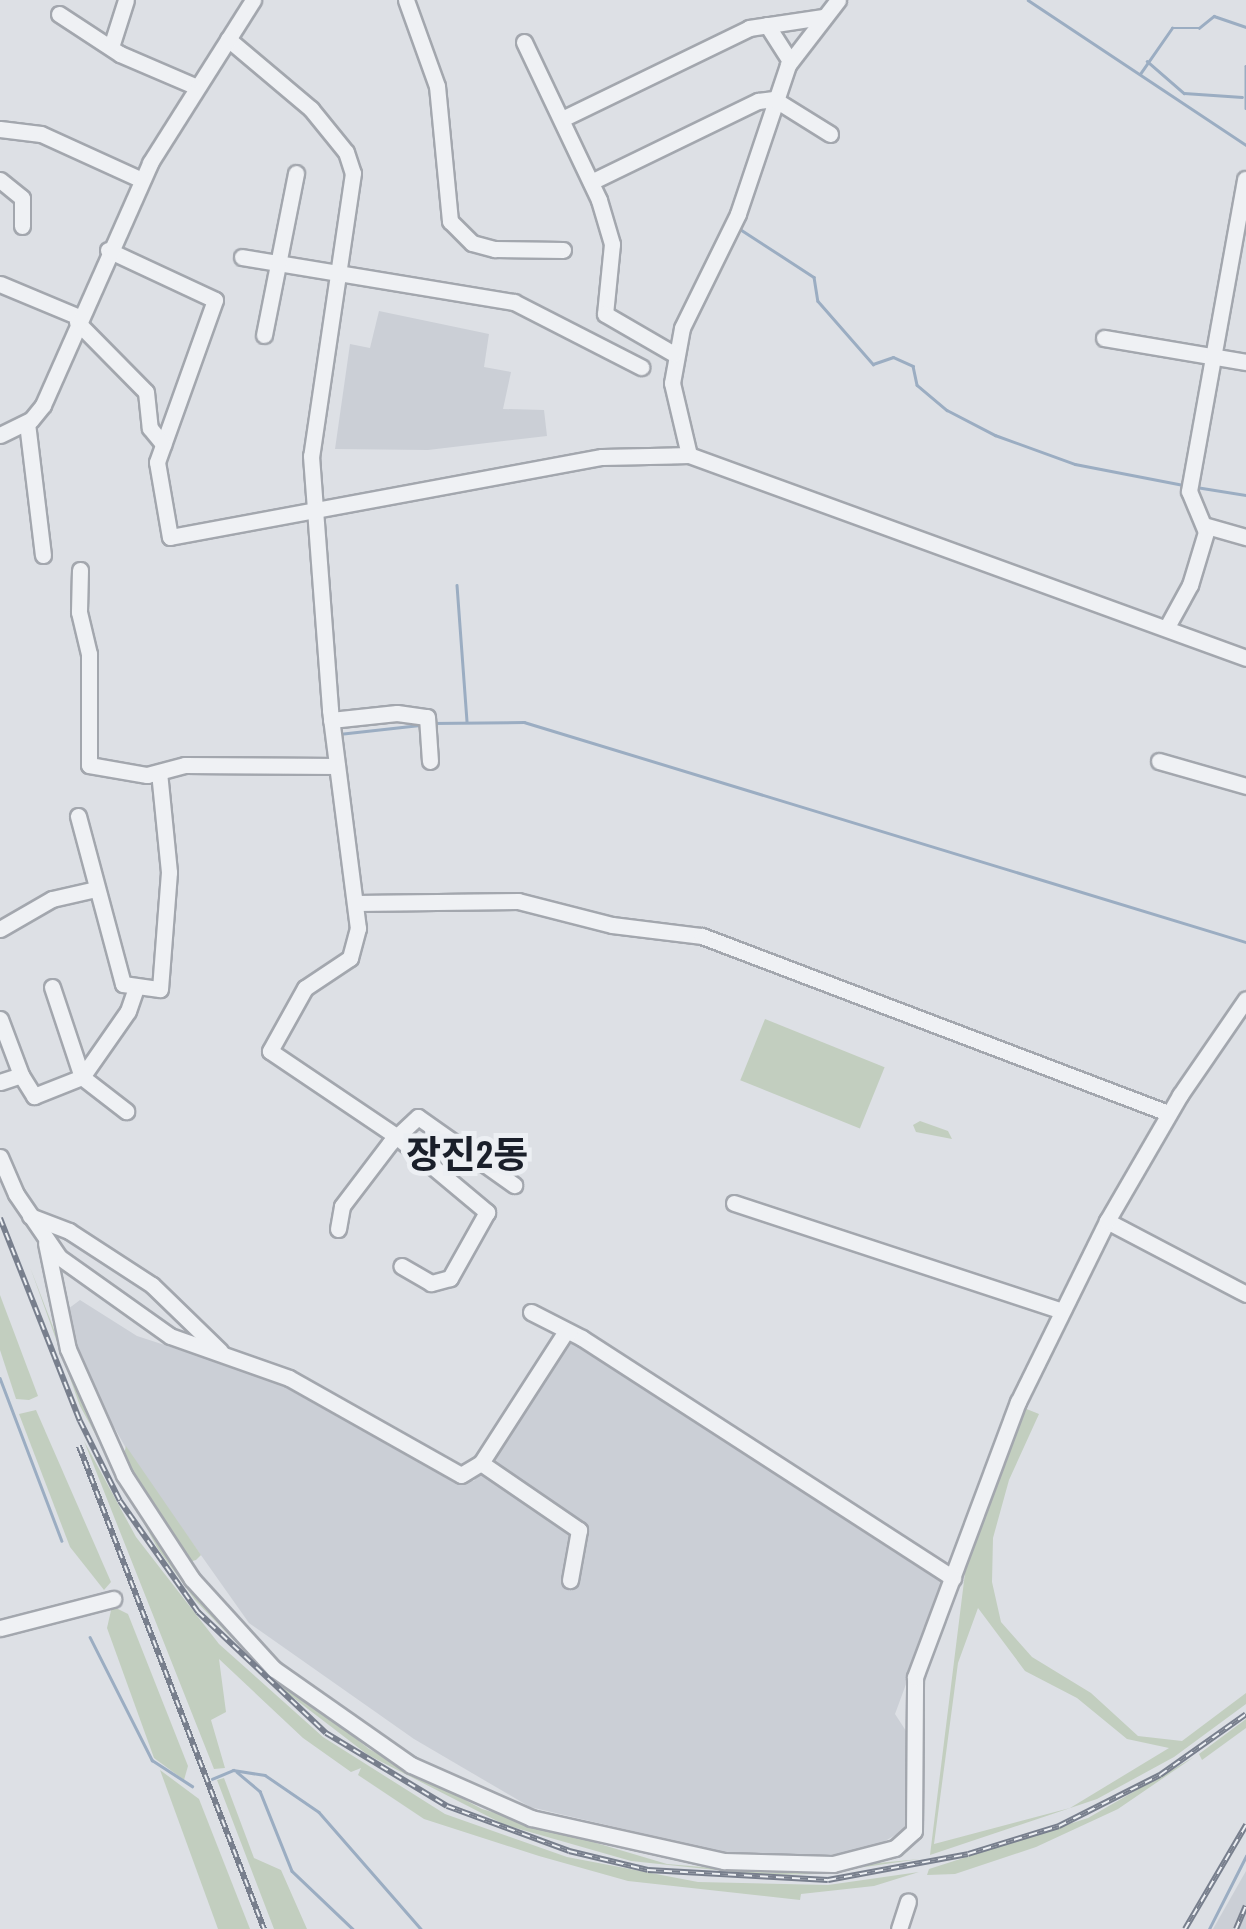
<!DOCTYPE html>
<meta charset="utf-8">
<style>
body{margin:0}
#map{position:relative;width:1246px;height:1929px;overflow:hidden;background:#dde0e5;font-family:"Archivo Narrow","Noto Sans KR",sans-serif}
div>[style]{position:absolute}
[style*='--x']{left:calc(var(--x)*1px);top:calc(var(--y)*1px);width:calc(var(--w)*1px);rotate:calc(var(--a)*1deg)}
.built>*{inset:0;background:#cbcfd6}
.green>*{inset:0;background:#c2cebf;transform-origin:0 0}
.stream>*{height:2.5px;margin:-1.25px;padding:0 1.25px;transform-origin:1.25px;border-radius:1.25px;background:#9badc2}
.roads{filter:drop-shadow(2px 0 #a3a7ae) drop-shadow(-2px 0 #a3a7ae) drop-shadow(0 2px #a3a7ae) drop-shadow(0 -2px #a3a7ae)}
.minor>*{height:15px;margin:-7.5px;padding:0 7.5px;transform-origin:7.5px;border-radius:7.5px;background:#eff1f4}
.rail>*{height:6px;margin-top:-3px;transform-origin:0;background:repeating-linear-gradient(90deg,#eceff3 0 8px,#787f8d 0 16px);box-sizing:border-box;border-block:2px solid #787f8d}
span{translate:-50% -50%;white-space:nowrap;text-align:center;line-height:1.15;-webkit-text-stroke:10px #eceff3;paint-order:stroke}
.quarter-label{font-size:38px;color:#1a1f2a;font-weight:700}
</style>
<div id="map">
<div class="built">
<div style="clip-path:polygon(379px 311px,489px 334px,484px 367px,511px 372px,503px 409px,544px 410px,547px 436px,428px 450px,335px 449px,350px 344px,370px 348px)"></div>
<div style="clip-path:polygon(80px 1300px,137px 1336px,300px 1389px,460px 1481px,474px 1481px,561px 1344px,577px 1342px,944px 1581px,895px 1714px,908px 1734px,909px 1827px,868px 1851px,760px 1861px,530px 1807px,414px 1739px,249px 1623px,128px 1452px,77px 1360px,64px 1312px)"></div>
<div style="clip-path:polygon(1246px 1871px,1246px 1929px,1213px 1929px)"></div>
</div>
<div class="green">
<div style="left:765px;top:1019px;width:129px;height:66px;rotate:22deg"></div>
<div style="clip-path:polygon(920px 1121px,948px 1131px,952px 1139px,916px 1132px,913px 1125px)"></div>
<div style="clip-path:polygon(30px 1267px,86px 1413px,152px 1534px,248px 1652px,369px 1749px,482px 1809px,667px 1864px,773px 1873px,920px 1859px,816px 1874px,763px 1875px,631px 1861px,505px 1825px,368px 1755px,278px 1686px,195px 1600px,158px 1549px,80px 1406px)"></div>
<div style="clip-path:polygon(0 1295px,38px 1396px,29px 1400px,16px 1399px,0 1350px)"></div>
<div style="clip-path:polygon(evenodd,1024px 1408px,1039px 1414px,1009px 1480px,993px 1538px,992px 1582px,1001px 1622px,1032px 1657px,1091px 1693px,1138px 1736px,1182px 1741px,1246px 1693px,1246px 1704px,1174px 1757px,1097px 1799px,930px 1855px,967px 1557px,1024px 1408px,978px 1608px,1025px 1671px,1077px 1698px,1127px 1739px,1169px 1748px,1070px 1808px,934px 1844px,958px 1663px,978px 1608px)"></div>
<div style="clip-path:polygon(36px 1410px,111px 1582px,104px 1590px,70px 1547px,19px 1414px)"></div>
<div style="clip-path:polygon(84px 1441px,136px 1537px,219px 1644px,323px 1737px,445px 1814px,567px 1857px,698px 1882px,828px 1885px,919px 1872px,874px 1886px,801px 1894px,800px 1900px,628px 1881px,539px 1856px,424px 1819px,358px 1775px,361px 1768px,351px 1772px,303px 1738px,219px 1659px,226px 1712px,211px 1720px,225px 1768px,214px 1769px)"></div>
<div style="clip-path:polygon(126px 1446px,201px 1555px,196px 1560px,189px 1562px,122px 1462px)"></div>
<div style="clip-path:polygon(112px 1606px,128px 1614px,188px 1766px,184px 1780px,154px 1758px,107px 1628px)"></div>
<div style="clip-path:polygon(1246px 1719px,1246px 1728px,1202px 1760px,1199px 1754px)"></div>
<div style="clip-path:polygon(1194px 1757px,1118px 1809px,1036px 1847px,955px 1874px,927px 1875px,929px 1869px,1088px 1818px)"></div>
<div style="clip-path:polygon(160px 1770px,199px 1799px,250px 1929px,218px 1929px)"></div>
<div style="clip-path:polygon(224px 1778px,254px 1858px,281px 1870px,307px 1929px,274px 1929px,217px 1780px)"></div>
</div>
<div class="stream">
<div style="--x:1028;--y:0;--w:262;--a:33.6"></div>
<div style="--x:1147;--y:61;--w:49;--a:40.9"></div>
<div style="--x:1184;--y:93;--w:58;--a:3.9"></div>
<div style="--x:1246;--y:66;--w:42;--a:90"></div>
<div style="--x:1140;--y:74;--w:56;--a:-55.2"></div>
<div style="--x:1172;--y:28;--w:27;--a:0"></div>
<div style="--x:1199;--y:28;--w:19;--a:-39"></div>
<div style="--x:1214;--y:16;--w:34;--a:19"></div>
<div style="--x:740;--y:229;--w:88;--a:33"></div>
<div style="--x:814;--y:277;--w:24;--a:81"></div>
<div style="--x:818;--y:301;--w:84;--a:48.9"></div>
<div style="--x:873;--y:364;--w:21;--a:-19"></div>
<div style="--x:893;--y:357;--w:22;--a:24"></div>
<div style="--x:913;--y:366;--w:19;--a:78"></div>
<div style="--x:917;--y:385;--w:39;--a:40"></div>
<div style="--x:947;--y:410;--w:54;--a:27.5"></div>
<div style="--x:995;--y:435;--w:85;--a:19.9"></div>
<div style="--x:1075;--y:464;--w:110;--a:11"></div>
<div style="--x:1196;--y:487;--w:51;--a:9.1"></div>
<div style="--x:457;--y:585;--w:137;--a:85.8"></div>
<div style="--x:432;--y:723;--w:92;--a:-0.6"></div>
<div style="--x:524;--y:722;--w:755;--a:16.95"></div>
<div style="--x:339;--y:734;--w:81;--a:-6.4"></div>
<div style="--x:0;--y:1378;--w:174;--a:69.2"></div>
<div style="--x:90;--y:1637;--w:138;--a:63.2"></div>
<div style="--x:152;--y:1760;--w:48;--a:33"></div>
<div style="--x:237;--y:1772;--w:30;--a:40"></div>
<div style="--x:260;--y:1791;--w:86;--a:68.2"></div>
<div style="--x:292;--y:1871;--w:84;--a:43.6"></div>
<div style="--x:212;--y:1779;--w:23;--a:-23"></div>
<div style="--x:233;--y:1770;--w:32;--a:9"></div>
<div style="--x:265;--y:1775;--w:65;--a:34.4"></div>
<div style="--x:319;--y:1812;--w:155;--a:48.9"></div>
<div style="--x:1209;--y:1929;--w:82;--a:-63.1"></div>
</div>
<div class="roads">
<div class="minor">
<div style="--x:406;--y:0;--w:91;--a:70.2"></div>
<div style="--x:437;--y:86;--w:136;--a:84.5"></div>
<div style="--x:450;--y:221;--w:31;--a:45"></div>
<div style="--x:472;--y:243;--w:24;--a:15"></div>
<div style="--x:495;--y:249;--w:68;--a:0.8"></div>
<div style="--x:838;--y:0;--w:82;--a:127.6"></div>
<div style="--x:788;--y:65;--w:157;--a:108.6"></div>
<div style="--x:738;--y:214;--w:127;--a:116.2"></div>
<div style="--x:682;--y:328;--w:56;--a:100.3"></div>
<div style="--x:672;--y:383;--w:74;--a:76.7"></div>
<div style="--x:689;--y:455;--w:593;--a:20.02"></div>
<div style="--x:59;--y:14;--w:73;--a:33.3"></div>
<div style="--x:120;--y:54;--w:84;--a:23.2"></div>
<div style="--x:767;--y:25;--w:43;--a:57.4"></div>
<div style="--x:228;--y:39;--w:109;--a:40.1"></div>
<div style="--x:311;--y:109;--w:55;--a:50.9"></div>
<div style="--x:346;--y:152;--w:22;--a:72"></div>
<div style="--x:353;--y:173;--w:286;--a:98.4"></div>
<div style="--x:311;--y:456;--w:255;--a:85.7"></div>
<div style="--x:330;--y:710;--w:220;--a:82.7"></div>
<div style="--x:358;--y:928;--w:31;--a:105"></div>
<div style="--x:350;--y:958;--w:54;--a:146.3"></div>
<div style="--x:305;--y:988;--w:72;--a:119.1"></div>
<div style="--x:270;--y:1051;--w:152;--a:34"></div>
<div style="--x:396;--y:1136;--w:119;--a:39.9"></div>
<div style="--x:487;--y:1212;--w:76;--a:119.3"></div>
<div style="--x:450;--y:1278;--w:20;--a:165"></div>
<div style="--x:431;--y:1283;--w:34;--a:-150"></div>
<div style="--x:524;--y:42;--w:175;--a:64.6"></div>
<div style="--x:599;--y:200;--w:46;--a:73.5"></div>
<div style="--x:612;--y:244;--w:70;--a:95.7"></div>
<div style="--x:605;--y:314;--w:80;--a:30.1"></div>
<div style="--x:111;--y:47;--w:49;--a:-72.3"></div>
<div style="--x:562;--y:119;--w:208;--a:-25.9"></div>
<div style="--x:749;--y:28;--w:75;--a:-8.5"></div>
<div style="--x:0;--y:129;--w:41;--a:7"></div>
<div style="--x:41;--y:134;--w:111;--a:24.5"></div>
<div style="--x:0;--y:180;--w:28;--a:39"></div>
<div style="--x:22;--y:198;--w:28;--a:90"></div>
<div style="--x:591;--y:182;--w:186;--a:-25.9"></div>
<div style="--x:758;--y:101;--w:16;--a:-7"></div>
<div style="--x:774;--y:99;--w:66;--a:32"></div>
<div style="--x:108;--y:250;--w:118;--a:25"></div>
<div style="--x:215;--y:300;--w:172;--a:109.7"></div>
<div style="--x:157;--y:462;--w:76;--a:80.2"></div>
<div style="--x:170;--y:537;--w:439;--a:-10.5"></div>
<div style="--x:602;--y:457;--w:87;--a:-1.3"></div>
<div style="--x:242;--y:257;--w:276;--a:9.4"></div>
<div style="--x:514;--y:302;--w:143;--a:27.1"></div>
<div style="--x:0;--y:284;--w:86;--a:22.7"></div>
<div style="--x:77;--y:322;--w:98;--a:45.4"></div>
<div style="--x:146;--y:392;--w:36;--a:84"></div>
<div style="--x:150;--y:428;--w:21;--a:51"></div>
<div style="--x:264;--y:335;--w:165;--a:-78.8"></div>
<div style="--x:1104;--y:338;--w:144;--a:9.6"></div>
<div style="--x:27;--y:423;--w:133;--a:83.1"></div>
<div style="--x:0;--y:435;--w:34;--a:-26"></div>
<div style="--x:31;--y:420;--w:19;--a:-51"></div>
<div style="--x:43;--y:405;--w:265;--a:-66.1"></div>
<div style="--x:150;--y:163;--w:193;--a:-57.7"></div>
<div style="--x:1207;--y:526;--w:41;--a:15.8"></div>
<div style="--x:80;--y:570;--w:42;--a:91.4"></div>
<div style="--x:79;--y:612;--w:43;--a:76.6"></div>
<div style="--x:89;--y:654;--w:111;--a:90"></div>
<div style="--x:89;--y:765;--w:59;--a:9.8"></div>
<div style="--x:147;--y:775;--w:39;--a:-15"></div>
<div style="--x:185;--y:765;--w:152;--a:0.4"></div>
<div style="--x:1168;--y:625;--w:46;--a:-61.2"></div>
<div style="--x:1190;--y:585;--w:55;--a:-73.2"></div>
<div style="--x:1206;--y:532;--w:44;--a:-112.5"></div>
<div style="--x:1189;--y:491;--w:317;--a:-79.8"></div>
<div style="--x:331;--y:720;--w:66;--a:-6.1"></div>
<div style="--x:397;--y:713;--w:30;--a:8"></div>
<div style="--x:427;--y:717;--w:44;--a:86.1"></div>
<div style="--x:1159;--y:761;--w:91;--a:16"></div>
<div style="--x:78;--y:816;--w:174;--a:75"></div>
<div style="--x:123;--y:984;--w:37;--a:8"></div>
<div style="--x:160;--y:989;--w:117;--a:-85.6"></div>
<div style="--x:169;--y:872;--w:100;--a:-95.7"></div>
<div style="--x:356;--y:903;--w:162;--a:-0.7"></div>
<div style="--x:518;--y:901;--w:97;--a:14.3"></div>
<div style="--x:612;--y:925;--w:91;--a:7"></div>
<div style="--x:702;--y:936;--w:499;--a:20.8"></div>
<div style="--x:0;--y:929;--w:60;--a:-30"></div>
<div style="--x:52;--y:899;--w:45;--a:-12.8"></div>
<div style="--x:52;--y:987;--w:95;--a:71.6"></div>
<div style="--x:82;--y:1077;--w:56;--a:37.7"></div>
<div style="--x:0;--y:1019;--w:60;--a:69.4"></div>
<div style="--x:0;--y:1082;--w:22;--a:-18"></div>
<div style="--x:21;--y:1075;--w:25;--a:58"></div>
<div style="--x:34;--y:1096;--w:52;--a:-21.6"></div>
<div style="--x:82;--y:1077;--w:80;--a:-55.1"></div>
<div style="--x:128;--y:1011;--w:24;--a:-71"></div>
<div style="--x:0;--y:1157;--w:40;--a:66.6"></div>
<div style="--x:16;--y:1194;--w:76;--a:55.7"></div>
<div style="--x:59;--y:1257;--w:136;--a:35.4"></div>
<div style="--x:170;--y:1336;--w:126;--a:19.4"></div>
<div style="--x:289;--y:1378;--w:197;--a:29.4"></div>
<div style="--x:461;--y:1475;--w:23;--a:-31"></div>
<div style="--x:481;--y:1463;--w:153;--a:-57.2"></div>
<div style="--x:734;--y:1203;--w:342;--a:18.2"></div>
<div style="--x:30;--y:1216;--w:42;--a:21"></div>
<div style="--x:69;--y:1231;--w:99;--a:33"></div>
<div style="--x:152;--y:1285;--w:95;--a:44.1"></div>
<div style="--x:1107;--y:1221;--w:157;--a:27.7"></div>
<div style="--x:338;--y:1229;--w:23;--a:-80"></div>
<div style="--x:342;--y:1206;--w:79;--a:-52.7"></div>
<div style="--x:390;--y:1143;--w:38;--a:-43"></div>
<div style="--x:418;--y:1117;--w:118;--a:35.3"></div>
<div style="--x:46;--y:1243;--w:108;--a:78.3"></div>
<div style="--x:68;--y:1349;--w:138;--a:66"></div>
<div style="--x:124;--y:1475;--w:124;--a:56.8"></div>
<div style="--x:192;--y:1579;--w:122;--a:47.7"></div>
<div style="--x:274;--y:1669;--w:167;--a:35"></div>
<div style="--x:411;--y:1765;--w:131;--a:23.8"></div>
<div style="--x:531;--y:1818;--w:198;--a:12.6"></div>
<div style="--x:724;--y:1861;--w:109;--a:1.6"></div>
<div style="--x:833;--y:1864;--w:64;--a:-14.5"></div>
<div style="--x:895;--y:1848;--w:25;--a:-42"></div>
<div style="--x:914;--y:1831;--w:154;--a:-89.6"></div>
<div style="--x:915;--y:1677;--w:294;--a:-69.5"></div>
<div style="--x:1018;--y:1402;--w:202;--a:-63.8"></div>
<div style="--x:1107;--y:1221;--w:146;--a:-59.9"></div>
<div style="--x:1180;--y:1095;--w:116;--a:-55.5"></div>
<div style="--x:531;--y:1312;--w:57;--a:27"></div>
<div style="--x:582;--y:1338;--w:442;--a:32.9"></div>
<div style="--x:481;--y:1463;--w:119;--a:34.4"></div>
<div style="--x:579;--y:1530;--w:51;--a:100.2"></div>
<div style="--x:0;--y:1628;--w:117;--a:-14.4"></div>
<div style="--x:899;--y:1929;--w:29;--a:-72"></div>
</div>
</div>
<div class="rail">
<div style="--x:0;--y:1218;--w:218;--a:68.5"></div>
<div style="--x:80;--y:1421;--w:89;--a:63.4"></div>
<div style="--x:120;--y:1501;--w:136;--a:54.9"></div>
<div style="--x:198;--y:1612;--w:176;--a:43.4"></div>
<div style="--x:326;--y:1733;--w:141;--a:31.1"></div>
<div style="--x:447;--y:1806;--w:130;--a:20.2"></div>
<div style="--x:569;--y:1851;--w:81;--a:13.5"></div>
<div style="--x:648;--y:1870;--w:180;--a:3.2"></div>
<div style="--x:828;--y:1880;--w:142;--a:-10.5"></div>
<div style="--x:968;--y:1854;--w:95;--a:-17.1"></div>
<div style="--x:1059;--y:1826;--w:113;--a:-26.8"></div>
<div style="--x:1160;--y:1775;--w:105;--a:-35.3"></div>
<div style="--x:79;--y:1446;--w:517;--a:69.04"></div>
<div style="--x:1185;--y:1929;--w:121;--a:-59.6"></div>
<div style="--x:1236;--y:1929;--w:25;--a:-67"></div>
</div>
<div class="quarter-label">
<span style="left:467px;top:1155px">장진2동</span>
</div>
</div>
